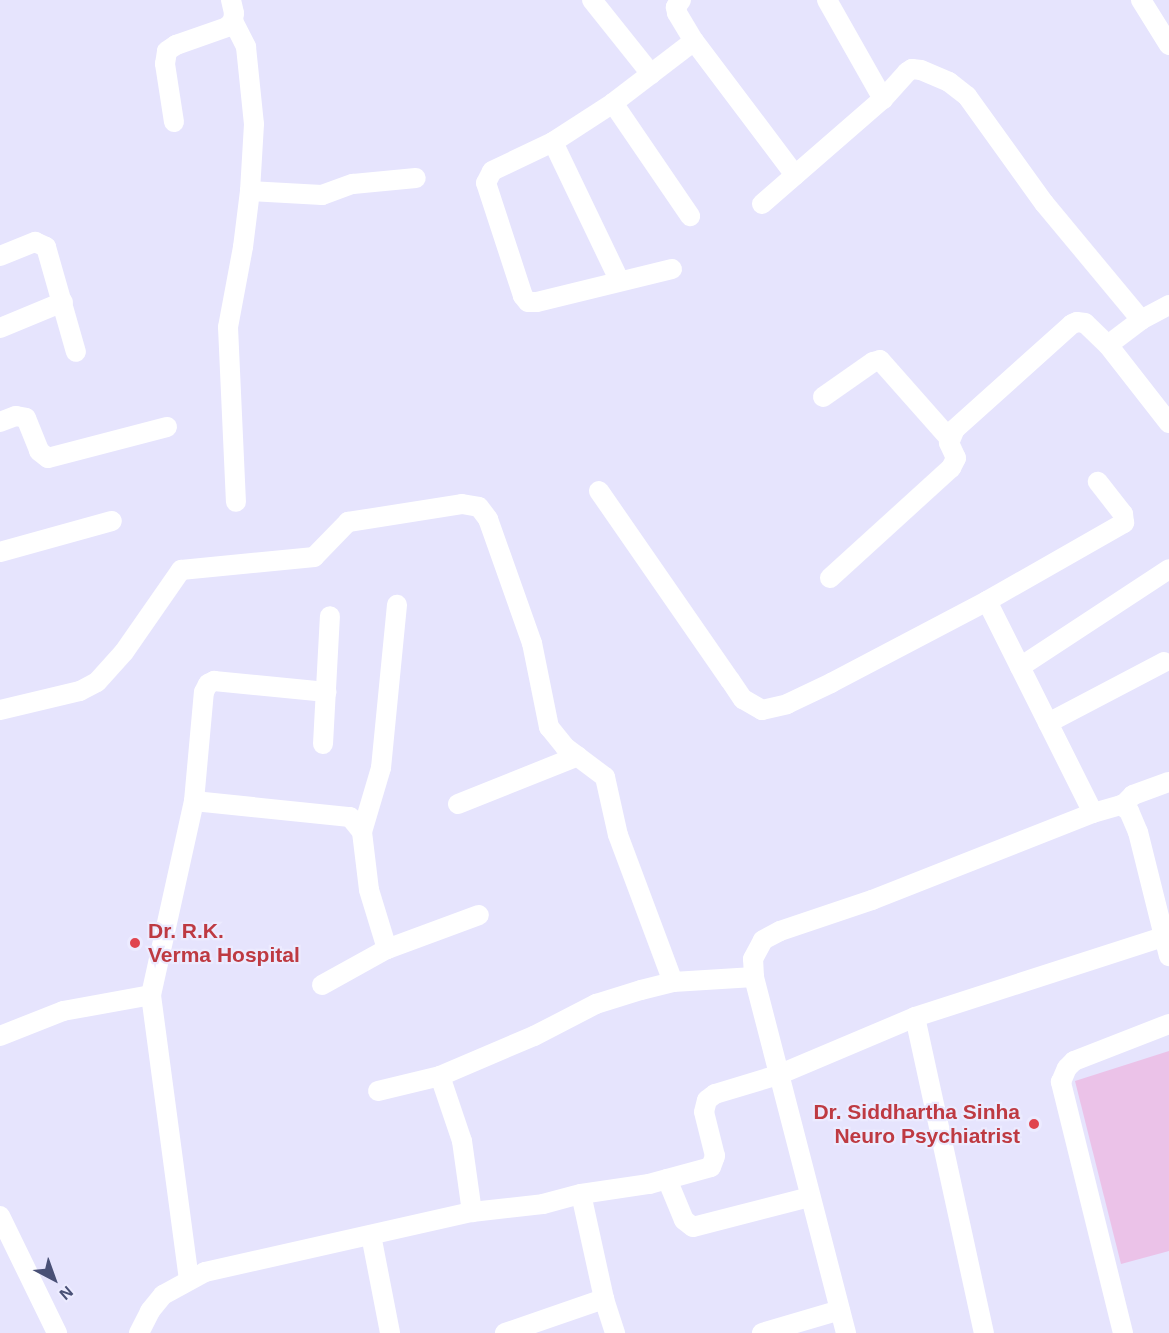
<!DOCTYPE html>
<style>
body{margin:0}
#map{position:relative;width:1169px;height:1333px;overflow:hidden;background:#e6e4fd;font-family:Helvetica,sans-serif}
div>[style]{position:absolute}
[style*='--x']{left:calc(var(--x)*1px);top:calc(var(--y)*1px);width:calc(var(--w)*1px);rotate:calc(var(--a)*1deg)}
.green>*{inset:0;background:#ebc2e8}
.minor>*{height:20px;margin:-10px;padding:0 10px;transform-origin:10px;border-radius:10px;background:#fff}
.dots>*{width:16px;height:16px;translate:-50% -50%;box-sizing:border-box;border:3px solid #ecebff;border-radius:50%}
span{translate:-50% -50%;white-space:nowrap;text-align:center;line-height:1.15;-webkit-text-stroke:4.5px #ecebff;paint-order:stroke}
.health-label{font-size:21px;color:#be3a42;font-weight:700}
.left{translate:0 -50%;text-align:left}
.right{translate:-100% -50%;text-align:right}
.north{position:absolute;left:24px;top:1249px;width:60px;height:60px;-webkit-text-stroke:4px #ecebff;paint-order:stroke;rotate:139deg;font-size:16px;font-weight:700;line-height:24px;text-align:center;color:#495076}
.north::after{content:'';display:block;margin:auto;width:21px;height:27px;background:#495076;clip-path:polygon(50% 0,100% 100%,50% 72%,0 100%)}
</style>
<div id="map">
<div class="green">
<div style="clip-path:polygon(1169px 1051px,1169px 1251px,1121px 1264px,1075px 1081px)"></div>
</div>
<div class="minor">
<div style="--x:592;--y:0;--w:95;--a:51.4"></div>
<div style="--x:681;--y:0;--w:9;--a:126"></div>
<div style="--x:676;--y:7;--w:6;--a:81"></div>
<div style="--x:677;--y:13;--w:33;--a:59"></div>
<div style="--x:694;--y:41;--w:168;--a:53"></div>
<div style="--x:827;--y:0;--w:114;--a:60.5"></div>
<div style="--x:1141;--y:0;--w:53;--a:58.1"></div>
<div style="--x:233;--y:21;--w:29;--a:63"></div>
<div style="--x:246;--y:47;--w:77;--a:84.1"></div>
<div style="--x:254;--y:124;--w:67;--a:93.4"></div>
<div style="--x:250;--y:191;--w:56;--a:97.1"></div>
<div style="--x:243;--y:247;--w:81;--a:100.6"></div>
<div style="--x:228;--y:327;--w:175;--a:87.4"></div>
<div style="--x:613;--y:103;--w:137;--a:55.7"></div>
<div style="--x:174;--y:122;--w:59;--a:-98.8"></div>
<div style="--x:165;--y:64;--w:13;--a:-81"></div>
<div style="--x:167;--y:51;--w:11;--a:-34"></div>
<div style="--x:176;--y:45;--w:54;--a:-19.4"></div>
<div style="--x:227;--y:27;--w:8;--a:-45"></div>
<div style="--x:233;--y:21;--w:8;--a:-83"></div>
<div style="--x:234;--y:13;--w:13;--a:-103"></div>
<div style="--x:553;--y:142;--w:153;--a:64.4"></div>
<div style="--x:250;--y:191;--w:72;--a:3.2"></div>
<div style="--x:322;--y:195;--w:33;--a:-20"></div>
<div style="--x:353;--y:184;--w:63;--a:-5.4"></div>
<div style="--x:762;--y:204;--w:160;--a:-41"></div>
<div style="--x:883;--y:99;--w:36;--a:-48"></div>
<div style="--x:907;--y:72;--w:6;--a:-31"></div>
<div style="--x:912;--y:69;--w:9;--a:6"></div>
<div style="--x:921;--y:70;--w:30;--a:23"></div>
<div style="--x:949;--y:82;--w:23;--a:38"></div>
<div style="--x:967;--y:96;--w:132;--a:54.3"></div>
<div style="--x:1044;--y:203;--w:152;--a:50.3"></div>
<div style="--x:0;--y:256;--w:38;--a:-22"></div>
<div style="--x:35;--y:242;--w:12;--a:24"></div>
<div style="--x:46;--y:247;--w:109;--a:74.1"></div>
<div style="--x:672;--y:269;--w:139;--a:166.3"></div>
<div style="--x:537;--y:302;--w:9;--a:180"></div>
<div style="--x:528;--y:302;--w:8;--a:-130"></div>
<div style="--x:523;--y:296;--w:119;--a:-108.1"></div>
<div style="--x:486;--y:183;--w:13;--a:-63"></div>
<div style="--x:492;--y:171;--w:68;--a:-25.4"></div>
<div style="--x:553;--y:142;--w:72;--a:-33"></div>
<div style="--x:613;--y:103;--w:102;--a:-37.4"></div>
<div style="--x:1169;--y:305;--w:32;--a:152"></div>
<div style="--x:1141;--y:320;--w:41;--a:142.9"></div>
<div style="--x:1108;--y:345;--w:99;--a:52"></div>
<div style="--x:0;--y:328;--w:68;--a:-22.4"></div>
<div style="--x:823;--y:397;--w:61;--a:-35"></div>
<div style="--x:873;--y:362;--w:7;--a:-16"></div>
<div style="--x:880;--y:360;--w:104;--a:48.5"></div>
<div style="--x:0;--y:422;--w:17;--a:-21"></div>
<div style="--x:16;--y:416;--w:10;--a:11"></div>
<div style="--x:26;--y:418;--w:35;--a:68"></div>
<div style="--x:39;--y:451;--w:11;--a:38"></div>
<div style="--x:48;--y:458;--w:123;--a:-14.6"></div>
<div style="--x:599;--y:491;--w:230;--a:55.3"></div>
<div style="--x:730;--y:680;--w:23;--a:56"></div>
<div style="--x:743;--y:699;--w:22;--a:30"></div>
<div style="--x:762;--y:710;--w:26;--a:-13"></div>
<div style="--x:787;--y:704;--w:49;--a:-25.5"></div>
<div style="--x:831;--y:683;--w:176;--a:-27.7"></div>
<div style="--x:987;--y:601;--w:237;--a:63.4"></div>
<div style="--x:0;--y:552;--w:116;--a:-15.5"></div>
<div style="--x:830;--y:578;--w:164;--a:-42.3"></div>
<div style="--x:951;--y:468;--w:11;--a:-63"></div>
<div style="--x:956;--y:458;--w:17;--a:-115"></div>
<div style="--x:949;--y:443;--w:15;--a:-67"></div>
<div style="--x:955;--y:429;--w:157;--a:-41.9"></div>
<div style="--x:1072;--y:324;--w:5;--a:-22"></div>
<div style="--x:1077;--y:322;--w:8;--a:7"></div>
<div style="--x:1085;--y:323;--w:32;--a:44"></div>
<div style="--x:987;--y:601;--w:158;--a:-29.7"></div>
<div style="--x:1124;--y:523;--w:9;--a:-96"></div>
<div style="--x:1123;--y:514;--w:41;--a:-128"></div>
<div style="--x:1020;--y:667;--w:178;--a:-33.3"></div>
<div style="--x:0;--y:710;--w:82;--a:-13.4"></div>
<div style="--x:80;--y:691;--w:19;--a:-28"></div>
<div style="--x:97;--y:682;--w:40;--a:-48"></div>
<div style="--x:124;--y:652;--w:100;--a:-55.2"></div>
<div style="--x:181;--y:570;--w:134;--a:-5.6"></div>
<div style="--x:314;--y:557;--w:49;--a:-45.8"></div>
<div style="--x:348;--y:522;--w:115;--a:-9"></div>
<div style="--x:462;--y:504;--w:17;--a:10"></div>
<div style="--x:479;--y:507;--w:15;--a:53"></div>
<div style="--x:488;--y:519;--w:132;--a:70.5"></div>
<div style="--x:532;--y:643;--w:86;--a:78.6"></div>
<div style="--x:549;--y:727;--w:26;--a:51"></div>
<div style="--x:565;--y:747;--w:50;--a:36.9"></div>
<div style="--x:605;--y:777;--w:59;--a:77.4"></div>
<div style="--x:618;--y:835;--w:157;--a:69.5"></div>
<div style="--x:1048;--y:723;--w:131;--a:-27.7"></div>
<div style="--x:323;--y:744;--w:128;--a:-86.9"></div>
<div style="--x:194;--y:801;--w:157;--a:5.9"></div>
<div style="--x:350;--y:817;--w:19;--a:51"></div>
<div style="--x:362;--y:832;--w:58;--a:83.1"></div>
<div style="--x:369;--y:890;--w:62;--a:73"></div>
<div style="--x:387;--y:949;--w:98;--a:-20.3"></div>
<div style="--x:458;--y:804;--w:129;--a:-21.8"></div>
<div style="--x:1123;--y:805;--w:14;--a:-45"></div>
<div style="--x:1133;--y:795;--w:38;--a:-20"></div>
<div style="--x:362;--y:832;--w:67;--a:-73.5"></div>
<div style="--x:381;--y:768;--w:164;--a:-84.4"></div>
<div style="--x:322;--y:985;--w:74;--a:-29"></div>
<div style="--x:915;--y:1017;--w:323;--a:77.7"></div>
<div style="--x:0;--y:1036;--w:68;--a:-21.6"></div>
<div style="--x:63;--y:1011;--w:89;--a:-10.3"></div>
<div style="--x:440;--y:1076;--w:102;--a:-23.1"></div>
<div style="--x:534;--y:1036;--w:70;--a:-27.3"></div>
<div style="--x:596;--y:1004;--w:47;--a:-17.3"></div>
<div style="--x:641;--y:990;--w:33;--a:-14"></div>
<div style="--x:673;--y:982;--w:81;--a:-3.5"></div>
<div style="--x:378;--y:1091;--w:64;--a:-13.6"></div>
<div style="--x:440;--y:1076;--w:69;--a:71.3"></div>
<div style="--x:462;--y:1141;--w:72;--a:82"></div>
<div style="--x:667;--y:1179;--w:44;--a:67.5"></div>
<div style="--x:684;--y:1220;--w:11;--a:38"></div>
<div style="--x:693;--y:1227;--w:121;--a:-14.4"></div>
<div style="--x:581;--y:1194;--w:69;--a:-8.4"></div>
<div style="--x:649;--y:1184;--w:64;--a:-15.3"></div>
<div style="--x:711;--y:1167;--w:12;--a:-70"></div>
<div style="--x:715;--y:1156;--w:45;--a:-104"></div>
<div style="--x:704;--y:1112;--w:12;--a:-76"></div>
<div style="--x:707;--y:1100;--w:10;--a:-37"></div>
<div style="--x:715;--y:1094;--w:66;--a:-16.8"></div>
<div style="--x:778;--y:1075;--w:149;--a:-22.9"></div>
<div style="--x:915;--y:1017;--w:267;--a:-17.9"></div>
<div style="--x:0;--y:1216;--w:130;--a:64"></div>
<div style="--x:371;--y:1235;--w:100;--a:79"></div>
<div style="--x:189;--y:1280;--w:288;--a:-97.6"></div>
<div style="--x:151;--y:995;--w:199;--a:-77.5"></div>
<div style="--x:194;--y:801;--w:109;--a:-84.8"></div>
<div style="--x:204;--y:692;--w:9;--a:-63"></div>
<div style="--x:208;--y:684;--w:7;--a:-27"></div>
<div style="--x:214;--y:681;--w:113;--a:5.6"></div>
<div style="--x:139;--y:1333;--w:25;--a:-63"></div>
<div style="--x:150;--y:1311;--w:21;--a:-51"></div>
<div style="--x:163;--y:1295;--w:48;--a:-28.7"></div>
<div style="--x:205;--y:1272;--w:274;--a:-12.7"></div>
<div style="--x:472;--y:1212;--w:71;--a:-6.4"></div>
<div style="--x:543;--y:1204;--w:39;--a:-15"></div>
<div style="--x:581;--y:1194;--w:107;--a:77.6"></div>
<div style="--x:604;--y:1299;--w:36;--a:72"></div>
<div style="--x:505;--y:1333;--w:105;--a:-19"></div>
<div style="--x:762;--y:1333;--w:81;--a:-16.4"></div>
<div style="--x:846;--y:1333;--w:368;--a:-104.5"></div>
<div style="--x:754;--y:977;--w:18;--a:-93"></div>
<div style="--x:753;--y:959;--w:21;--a:-62"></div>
<div style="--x:763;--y:940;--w:19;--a:-28"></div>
<div style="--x:780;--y:931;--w:97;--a:-18.6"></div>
<div style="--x:872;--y:900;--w:238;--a:-21.5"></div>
<div style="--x:1093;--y:813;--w:29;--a:-16"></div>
<div style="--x:1121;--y:805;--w:10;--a:37"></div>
<div style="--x:1129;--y:811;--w:23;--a:67"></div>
<div style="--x:1138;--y:832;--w:128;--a:76"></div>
<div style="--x:1123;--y:1333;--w:259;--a:-103.9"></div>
<div style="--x:1061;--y:1082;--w:15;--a:-67"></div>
<div style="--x:1067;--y:1068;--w:10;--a:-45"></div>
<div style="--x:1074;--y:1061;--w:102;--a:-21.3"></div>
</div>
<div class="dots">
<div style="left:135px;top:943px;background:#e0444e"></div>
<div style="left:1034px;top:1124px;background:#e0444e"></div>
</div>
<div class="health-label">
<span class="left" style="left:148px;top:943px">Dr. R.K.<br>Verma Hospital</span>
<span class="right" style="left:1020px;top:1124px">Dr. Siddhartha Sinha<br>Neuro Psychiatrist</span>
</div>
<div class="north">N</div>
</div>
